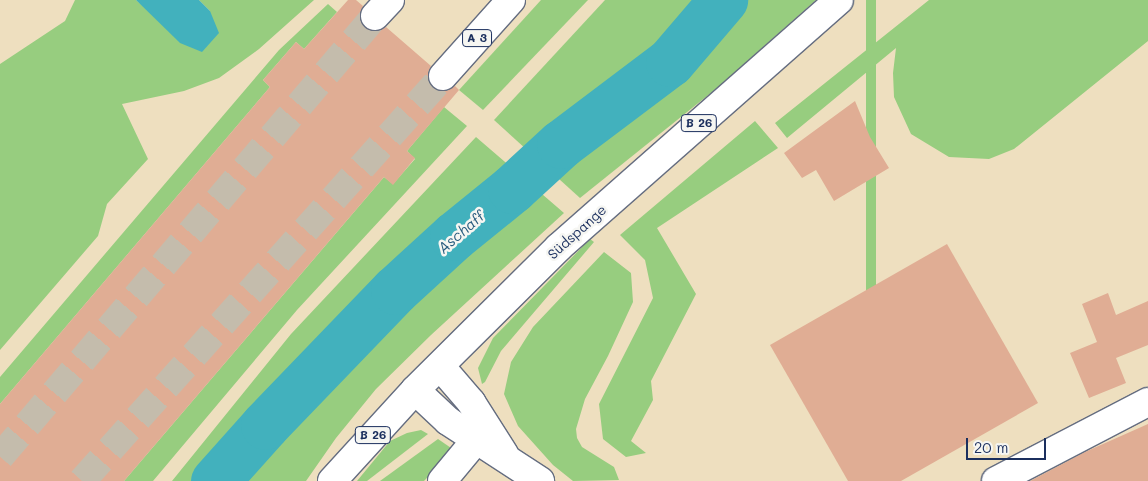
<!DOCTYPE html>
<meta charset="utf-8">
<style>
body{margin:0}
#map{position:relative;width:1148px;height:481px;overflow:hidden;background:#eedfbf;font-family:Mali,sans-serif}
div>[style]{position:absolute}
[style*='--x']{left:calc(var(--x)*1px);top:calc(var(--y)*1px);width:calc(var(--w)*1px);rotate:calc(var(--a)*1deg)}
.green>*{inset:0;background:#97cd7f;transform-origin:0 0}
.water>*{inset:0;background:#42b1bd}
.river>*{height:49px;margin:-24.5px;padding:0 24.5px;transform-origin:24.5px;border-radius:24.5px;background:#42b1bd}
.building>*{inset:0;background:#e0ad94}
.highway-tunnel>*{height:28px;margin-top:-14px;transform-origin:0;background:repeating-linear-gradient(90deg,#c4bcac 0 28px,transparent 0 42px)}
.roads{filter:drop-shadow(1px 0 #656d80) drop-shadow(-1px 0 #656d80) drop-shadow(0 1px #656d80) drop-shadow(0 -1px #656d80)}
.minor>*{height:28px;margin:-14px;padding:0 14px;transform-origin:14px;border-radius:14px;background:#fff}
.major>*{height:28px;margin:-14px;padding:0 14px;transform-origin:14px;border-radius:14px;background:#fff}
.highway>*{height:28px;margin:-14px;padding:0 14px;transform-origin:14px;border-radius:14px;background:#fff}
span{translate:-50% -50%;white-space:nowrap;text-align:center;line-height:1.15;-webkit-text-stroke:5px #f6f6f2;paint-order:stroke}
.shield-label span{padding:1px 4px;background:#f6f6f2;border:1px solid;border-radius:4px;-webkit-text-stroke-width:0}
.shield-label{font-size:12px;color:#1b2f5e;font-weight:700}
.street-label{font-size:14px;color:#1b2f5e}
.water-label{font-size:15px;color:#295c7f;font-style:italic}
.scale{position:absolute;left:966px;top:438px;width:80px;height:22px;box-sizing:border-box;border:2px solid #1b2f5e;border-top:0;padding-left:6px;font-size:15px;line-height:18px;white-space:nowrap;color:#1b2f5e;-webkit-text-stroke:4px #f6f6f2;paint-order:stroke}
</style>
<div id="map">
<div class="green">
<div style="clip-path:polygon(75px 0,136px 0,144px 7px,210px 11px,199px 0,314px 0,259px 49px,219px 78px,184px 91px,122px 104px,148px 159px,107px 204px,98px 236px,0 350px,0 64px,65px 21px)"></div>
<div style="clip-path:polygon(541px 0,588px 0,483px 110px,459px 90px)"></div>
<div style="clip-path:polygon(605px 0,816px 0,717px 88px,580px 198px,494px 120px)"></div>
<div style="left:866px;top:0;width:10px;height:339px"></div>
<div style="clip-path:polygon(929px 0,1148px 0,1148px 41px,1014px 149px,989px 159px,949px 157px,911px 134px,894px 97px,893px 73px,896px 48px,787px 138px,775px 123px)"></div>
<div style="clip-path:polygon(328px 4px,337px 12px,304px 49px,296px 42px,263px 80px,270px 87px,0 404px,0 377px,279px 50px)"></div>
<div style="clip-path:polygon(444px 107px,467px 126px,297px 310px,153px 481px,124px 481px,384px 177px,393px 184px,415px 159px,407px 151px)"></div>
<div style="clip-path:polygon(755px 121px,778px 148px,657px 228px,696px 294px,651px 381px,653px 400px,631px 441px,646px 453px,626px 457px,603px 439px,599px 404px,653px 298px,645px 260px,620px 235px)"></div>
<div style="clip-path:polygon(476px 137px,564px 213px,431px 335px,376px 389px,336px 438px,306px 481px,172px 481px,291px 334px)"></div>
<div style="clip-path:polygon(590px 239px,594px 242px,501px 351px,485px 382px,482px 384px,478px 368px,493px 338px)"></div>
<div style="clip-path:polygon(604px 252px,631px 273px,633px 302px,608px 356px,585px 399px,576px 429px,577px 438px,582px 447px,614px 467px,619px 480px,573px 481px,553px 465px,518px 426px,504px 394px,511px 362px,533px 327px)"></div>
<div style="clip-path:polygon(421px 430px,428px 434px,367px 481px,357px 481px,390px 441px,407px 433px)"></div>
<div style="clip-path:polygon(438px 439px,454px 450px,424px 481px,380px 481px)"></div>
</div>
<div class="water">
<div style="clip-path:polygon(136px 0,199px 0,210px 11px,219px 33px,202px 52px,180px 43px)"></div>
<div style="clip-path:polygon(368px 304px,376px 321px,311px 386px,295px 408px,274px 403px)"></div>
</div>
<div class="river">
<div style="--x:215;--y:481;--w:75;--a:-48.2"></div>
<div style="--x:265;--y:425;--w:187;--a:-46.1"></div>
<div style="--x:395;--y:290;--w:80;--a:-42.5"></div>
<div style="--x:454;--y:236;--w:75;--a:-39"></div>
<div style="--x:512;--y:189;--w:67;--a:-42.6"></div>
<div style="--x:561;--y:144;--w:136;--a:-37"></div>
<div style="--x:670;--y:62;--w:82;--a:-49.5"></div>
</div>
<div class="building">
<div style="clip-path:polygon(348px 0,356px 0,363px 6px,360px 13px,360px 20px,365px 28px,372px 31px,379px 31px,386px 27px,431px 66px,428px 72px,428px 80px,433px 88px,439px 91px,447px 91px,455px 86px,459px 90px,407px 151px,415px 158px,393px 185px,384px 177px,124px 481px,0 481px,0 404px,270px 87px,263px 80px,296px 42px,304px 49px)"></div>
<div style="clip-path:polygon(855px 101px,870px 137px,889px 168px,834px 201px,816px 170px,802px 178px,784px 153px)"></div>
<div style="clip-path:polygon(947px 244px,1038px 403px,901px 481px,848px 481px,770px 345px)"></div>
<div style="clip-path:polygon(1108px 293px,1116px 315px,1148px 301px,1148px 345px,1116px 358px,1126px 383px,1089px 398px,1070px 353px,1097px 342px,1082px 304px)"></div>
<div style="clip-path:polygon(1148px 424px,1148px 481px,1030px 481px,1085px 452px)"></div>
</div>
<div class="highway-tunnel">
<div style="--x:0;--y:457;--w:579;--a:-49.62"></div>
<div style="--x:82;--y:481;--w:543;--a:-48.29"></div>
</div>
<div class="roads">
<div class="minor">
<div style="--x:440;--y:366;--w:48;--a:49.3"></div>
<div style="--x:471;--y:402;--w:62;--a:57.6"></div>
<div style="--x:415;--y:390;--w:45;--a:43.2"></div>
<div style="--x:448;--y:421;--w:110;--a:33.1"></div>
<div style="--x:442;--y:481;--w:53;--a:-50.3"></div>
<div style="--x:996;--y:481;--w:171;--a:-27.5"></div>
</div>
<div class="major">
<div style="--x:332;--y:481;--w:123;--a:-47.6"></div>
<div style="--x:415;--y:390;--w:203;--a:-44.8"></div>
<div style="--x:559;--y:247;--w:373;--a:-41.4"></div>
</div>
<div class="highway">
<div style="--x:375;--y:16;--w:22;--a:-47"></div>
<div style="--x:443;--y:76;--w:102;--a:-48.2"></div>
</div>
</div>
<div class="shield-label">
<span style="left:477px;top:38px">A 3</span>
<span style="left:699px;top:123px">B 26</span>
<span style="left:373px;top:435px">B 26</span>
</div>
<div class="street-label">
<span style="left:577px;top:232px;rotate:-42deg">Südspange</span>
</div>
<div class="water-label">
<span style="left:461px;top:232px;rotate:-41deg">Aschaff</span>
</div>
<div class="scale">20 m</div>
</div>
